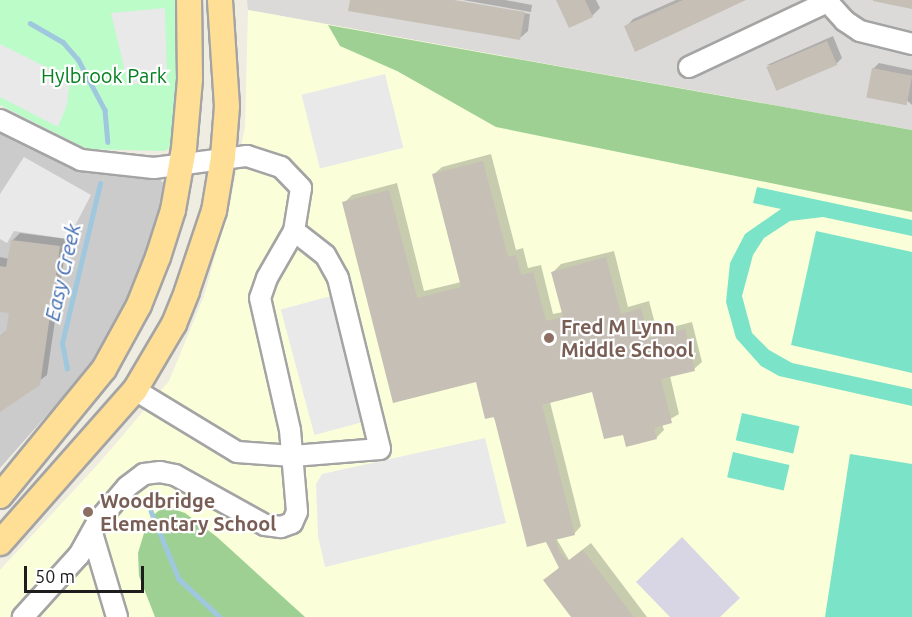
<!DOCTYPE html>
<style>
body{margin:0}
#map{position:relative;width:912px;height:617px;overflow:hidden;background:#efece2;font-family:Ubuntu,sans-serif}
div>[style]{position:absolute}
[style*='--x']{left:calc(var(--x)*1px);top:calc(var(--y)*1px);width:calc(var(--w)*1px);rotate:calc(var(--a)*1deg)}
.residential>*{inset:0;background:#dbdad9}
.education>*{inset:0;background:#faffda}
.religious>*{inset:0;background:#cbcbcb}
.forest>*{inset:0;background:#9ed094}
.park>*{inset:0;background:#bbfcc9}
.pitch>*{inset:0;background:#7be3c8;transform-origin:0 0}
.parking>*{inset:0;background:#e9e9e9;transform-origin:0 0}
.plaza>*{inset:0;background:#d8d6e4}
.shadow>*{inset:0;background:#0003}
.stream>*{height:4.5px;margin:-2.25px;padding:0 2.25px;transform-origin:2.25px;border-radius:2.25px;background:#9fc8df}
.building>*{inset:0;background:#c6bfb5;transform-origin:0 0}
.roads{filter:drop-shadow(2px 0 #a4a4a4) drop-shadow(-2px 0 #a4a4a4) drop-shadow(0 2px #a4a4a4) drop-shadow(0 -2px #a4a4a4)}
.minor>*{height:20px;margin:-10px;padding:0 10px;transform-origin:10px;border-radius:10px;background:#fff}
.major>*{height:24px;margin:-12px;padding:0 12px;transform-origin:12px;border-radius:12px;background:#ffdf96}
.dots>*{width:16px;height:16px;translate:-50% -50%;box-sizing:border-box;border:3px solid #fff;border-radius:50%}
span{translate:-50% -50%;white-space:nowrap;text-align:center;line-height:1.15;-webkit-text-stroke:4.5px #fff;paint-order:stroke}
.park-label{font-size:20px;color:#05801f}
.education-label{font-size:20px;color:#785e54;font-weight:700}
.left{translate:0 -50%;text-align:left}
.water-label{font-size:21px;color:#446db1;font-style:italic}
.scale{position:absolute;left:24px;top:566px;width:120px;height:27px;box-sizing:border-box;border:3px solid #1d1d1d;border-top:0;padding-left:8px;font-size:18px;line-height:21px;white-space:nowrap;color:#1d1d1d;-webkit-text-stroke:4px #fff;paint-order:stroke}
</style>
<div id="map">
<div class="residential">
<div style="clip-path:polygon(247px 0,912px 0,912px 130px,248px 10px)"></div>
</div>
<div class="education">
<div style="clip-path:polygon(248px 10px,912px 130px,912px 617px,0 617px,0 570px,100px 462px,169px 381px,204px 296px,231px 198px,245px 127px)"></div>
</div>
<div class="religious">
<div style="clip-path:polygon(0 126px,157px 176px,165px 185px,159px 220px,132px 294px,93px 363px,0 468px)"></div>
</div>
<div class="forest">
<div style="clip-path:polygon(328px 25px,912px 130px,912px 212px,496px 127px,397px 71px,340px 46px)"></div>
<div style="clip-path:polygon(164px 506px,185px 513px,217px 537px,305px 617px,155px 617px,139px 576px,138px 553px,148px 520px)"></div>
</div>
<div class="park">
<div style="clip-path:polygon(0 0,179px 0,181px 51px,174px 145px,164px 151px,87px 149px,0 105px)"></div>
</div>
<div class="pitch">
<div style="clip-path:polygon(757px 187px,912px 220px,912px 236px,823px 217px,790px 221px,764px 238px,753px 255px,742px 296px,752px 333px,769px 350px,792px 363px,912px 389px,912px 406px,779px 376px,761px 366px,736px 338px,726px 302px,730px 263px,745px 234px,781px 209px,753px 203px)"></div>
<div style="clip-path:polygon(816px 231px,912px 252px,912px 373px,791px 345px)"></div>
<div style="left:742px;top:413px;width:59px;height:28px;rotate:13deg"></div>
<div style="left:733px;top:452px;width:58px;height:26px;rotate:13deg"></div>
<div style="clip-path:polygon(850px 454px,912px 464px,912px 617px,825px 617px)"></div>
</div>
<div class="parking">
<div style="clip-path:polygon(165px 8px,167px 83px,128px 84px,111px 13px)"></div>
<div style="clip-path:polygon(0 44px,70px 79px,67px 105px,58px 127px,0 97px)"></div>
<div style="left:385px;top:74px;width:76px;height:86px;rotate:76deg"></div>
<div style="clip-path:polygon(24px 157px,91px 195px,68px 239px,14px 231px,7px 243px,0 239px,0 194px)"></div>
<div style="left:331px;top:296px;width:130px;height:52px;rotate:75deg"></div>
<div style="clip-path:polygon(485px 438px,506px 523px,325px 567px,318px 536px,316px 484px,322px 474px)"></div>
</div>
<div class="plaza">
<div style="clip-path:polygon(682px 537px,740px 598px,720px 617px,670px 617px,636px 582px)"></div>
</div>
<div class="shadow">
<div style="clip-path:polygon(351px 0,445px 0,530px 14px,528px 31px,520px 38px)"></div>
<div style="clip-path:polygon(463px 0,505px 0,532px 5px,531px 12px)"></div>
<div style="clip-path:polygon(558px 0,596px 0,600px 8px,592px 16px)"></div>
<div style="clip-path:polygon(676px 0,743px 0,626px 27px,633px 19px)"></div>
<div style="clip-path:polygon(833px 36px,842px 58px,836px 64px,767px 65px)"></div>
<div style="clip-path:polygon(879px 63px,912px 70px,912px 105px,873px 69px)"></div>
<div style="clip-path:polygon(491px 154px,516px 250px,523px 248px,528px 268px,541px 265px,553px 314px,563px 312px,553px 272px,561px 264px,614px 251px,628px 307px,649px 301px,657px 331px,692px 322px,702px 362px,694px 369px,670px 376px,679px 414px,662px 424px,664px 430px,656px 438px,624px 433px,593px 390px,550px 402px,581px 526px,574px 534px,556px 538px,569px 560px,591px 543px,647px 617px,572px 617px,545px 580px,560px 567px,477px 380px,344px 203px,352px 195px,397px 183px,424px 291px,461px 282px,434px 174px,442px 167px)"></div>
<div style="clip-path:polygon(20px 233px,67px 239px,47px 375px,0 410px,0 336px,8px 330px,10px 312px,0 310px,0 257px,9px 259px,12px 241px)"></div>
</div>
<div class="stream">
<div style="--x:30;--y:23;--w:38;--a:30"></div>
<div style="--x:63;--y:42;--w:23;--a:49"></div>
<div style="--x:78;--y:59;--w:58;--a:62.1"></div>
<div style="--x:105;--y:110;--w:32;--a:85"></div>
<div style="--x:67;--y:369;--w:26;--a:-101"></div>
<div style="--x:62;--y:343;--w:164;--a:-76.6"></div>
<div style="--x:151;--y:511;--w:74;--a:67.6"></div>
<div style="--x:179;--y:579;--w:56;--a:42.8"></div>
</div>
<div class="building">
<div style="clip-path:polygon(350px 0,454px 0,525px 12px,520px 40px,348px 11px)"></div>
<div style="clip-path:polygon(556px 0,585px 0,593px 17px,569px 28px)"></div>
<div style="clip-path:polygon(683px 0,746px 0,635px 52px,624px 26px)"></div>
<div style="clip-path:polygon(873px 0,912px 0,912px 9px,873px 1px)"></div>
<div style="left:827px;top:41px;width:26px;height:66px;rotate:67deg"></div>
<div style="left:872px;top:68px;width:41px;height:30px;rotate:11deg"></div>
<div style="clip-path:polygon(483px 161px,508px 257px,516px 255px,521px 275px,533px 272px,546px 321px,563px 317px,551px 272px,606px 257px,621px 314px,641px 308px,649px 338px,685px 329px,695px 371px,661px 379px,672px 423px,654px 428px,657px 439px,626px 447px,623px 435px,604px 439px,592px 392px,542px 405px,575px 535px,555px 540px,560px 552px,568px 561px,583px 550px,634px 617px,571px 617px,543px 580px,559px 568px,546px 542px,527px 547px,494px 417px,485px 419px,476px 382px,393px 403px,342px 202px,389px 190px,417px 298px,461px 287px,432px 174px)"></div>
<div style="clip-path:polygon(11px 240px,60px 246px,40px 385px,0 412px,0 336px,6px 332px,9px 313px,0 312px,0 266px,6px 267px)"></div>
</div>
<div class="roads">
<div class="minor">
<div style="--x:826;--y:0;--w:28;--a:48"></div>
<div style="--x:845;--y:21;--w:18;--a:34"></div>
<div style="--x:860;--y:31;--w:54;--a:14"></div>
<div style="--x:689;--y:67;--w:153;--a:-25.2"></div>
<div style="--x:0;--y:120;--w:90;--a:26.3"></div>
<div style="--x:81;--y:160;--w:73;--a:6.3"></div>
<div style="--x:154;--y:168;--w:94;--a:-7.4"></div>
<div style="--x:247;--y:156;--w:36;--a:18"></div>
<div style="--x:281;--y:167;--w:29;--a:46"></div>
<div style="--x:301;--y:188;--w:44;--a:99.2"></div>
<div style="--x:294;--y:231;--w:54;--a:119.9"></div>
<div style="--x:267;--y:278;--w:21;--a:109"></div>
<div style="--x:260;--y:298;--w:135;--a:77.2"></div>
<div style="--x:290;--y:430;--w:82;--a:85.1"></div>
<div style="--x:297;--y:512;--w:12;--a:114"></div>
<div style="--x:292;--y:523;--w:12;--a:160"></div>
<div style="--x:281;--y:527;--w:16;--a:-173"></div>
<div style="--x:265;--y:525;--w:103;--a:-150.9"></div>
<div style="--x:175;--y:475;--w:15;--a:-169"></div>
<div style="--x:160;--y:472;--w:16;--a:173"></div>
<div style="--x:144;--y:474;--w:21;--a:143"></div>
<div style="--x:127;--y:487;--w:45;--a:130.5"></div>
<div style="--x:98;--y:521;--w:39;--a:119"></div>
<div style="--x:79;--y:555;--w:84;--a:132.1"></div>
<div style="--x:135;--y:390;--w:119;--a:31.3"></div>
<div style="--x:237;--y:452;--w:56;--a:4.1"></div>
<div style="--x:293;--y:456;--w:87;--a:-4.6"></div>
<div style="--x:380;--y:449;--w:176;--a:-103.8"></div>
<div style="--x:338;--y:278;--w:26;--a:-119"></div>
<div style="--x:325;--y:255;--w:39;--a:-142"></div>
<div style="--x:92;--y:533;--w:88;--a:73.4"></div>
</div>
<div class="major">
<div style="--x:0;--y:496;--w:164;--a:-50.7"></div>
<div style="--x:104;--y:369;--w:73;--a:-61.3"></div>
<div style="--x:139;--y:305;--w:52;--a:-68.4"></div>
<div style="--x:158;--y:257;--w:49;--a:-72.3"></div>
<div style="--x:173;--y:210;--w:63;--a:-79.9"></div>
<div style="--x:184;--y:148;--w:69;--a:-85"></div>
<div style="--x:190;--y:79;--w:79;--a:-90.7"></div>
<div style="--x:0;--y:543;--w:204;--a:-48.6"></div>
<div style="--x:135;--y:390;--w:77;--a:-59.4"></div>
<div style="--x:174;--y:324;--w:35;--a:-68"></div>
<div style="--x:187;--y:291;--w:84;--a:-71.4"></div>
<div style="--x:214;--y:211;--w:55;--a:-80.5"></div>
<div style="--x:223;--y:157;--w:51;--a:-85.5"></div>
<div style="--x:227;--y:106;--w:106;--a:-93.8"></div>
</div>
</div>
<div class="dots">
<div style="left:549px;top:338px;background:#8d6e63"></div>
<div style="left:88px;top:512px;background:#8d6e63"></div>
</div>
<div class="park-label">
<span style="left:104px;top:75px">Hylbrook Park</span>
</div>
<div class="education-label">
<span class="left" style="left:561px;top:338px">Fred M Lynn<br>Middle School</span>
<span class="left" style="left:100px;top:512px">Woodbridge<br>Elementary School</span>
</div>
<div class="water-label">
<span style="left:62px;top:272px;rotate:-77deg">Easy Creek</span>
</div>
<div class="scale">50 m</div>
</div>
